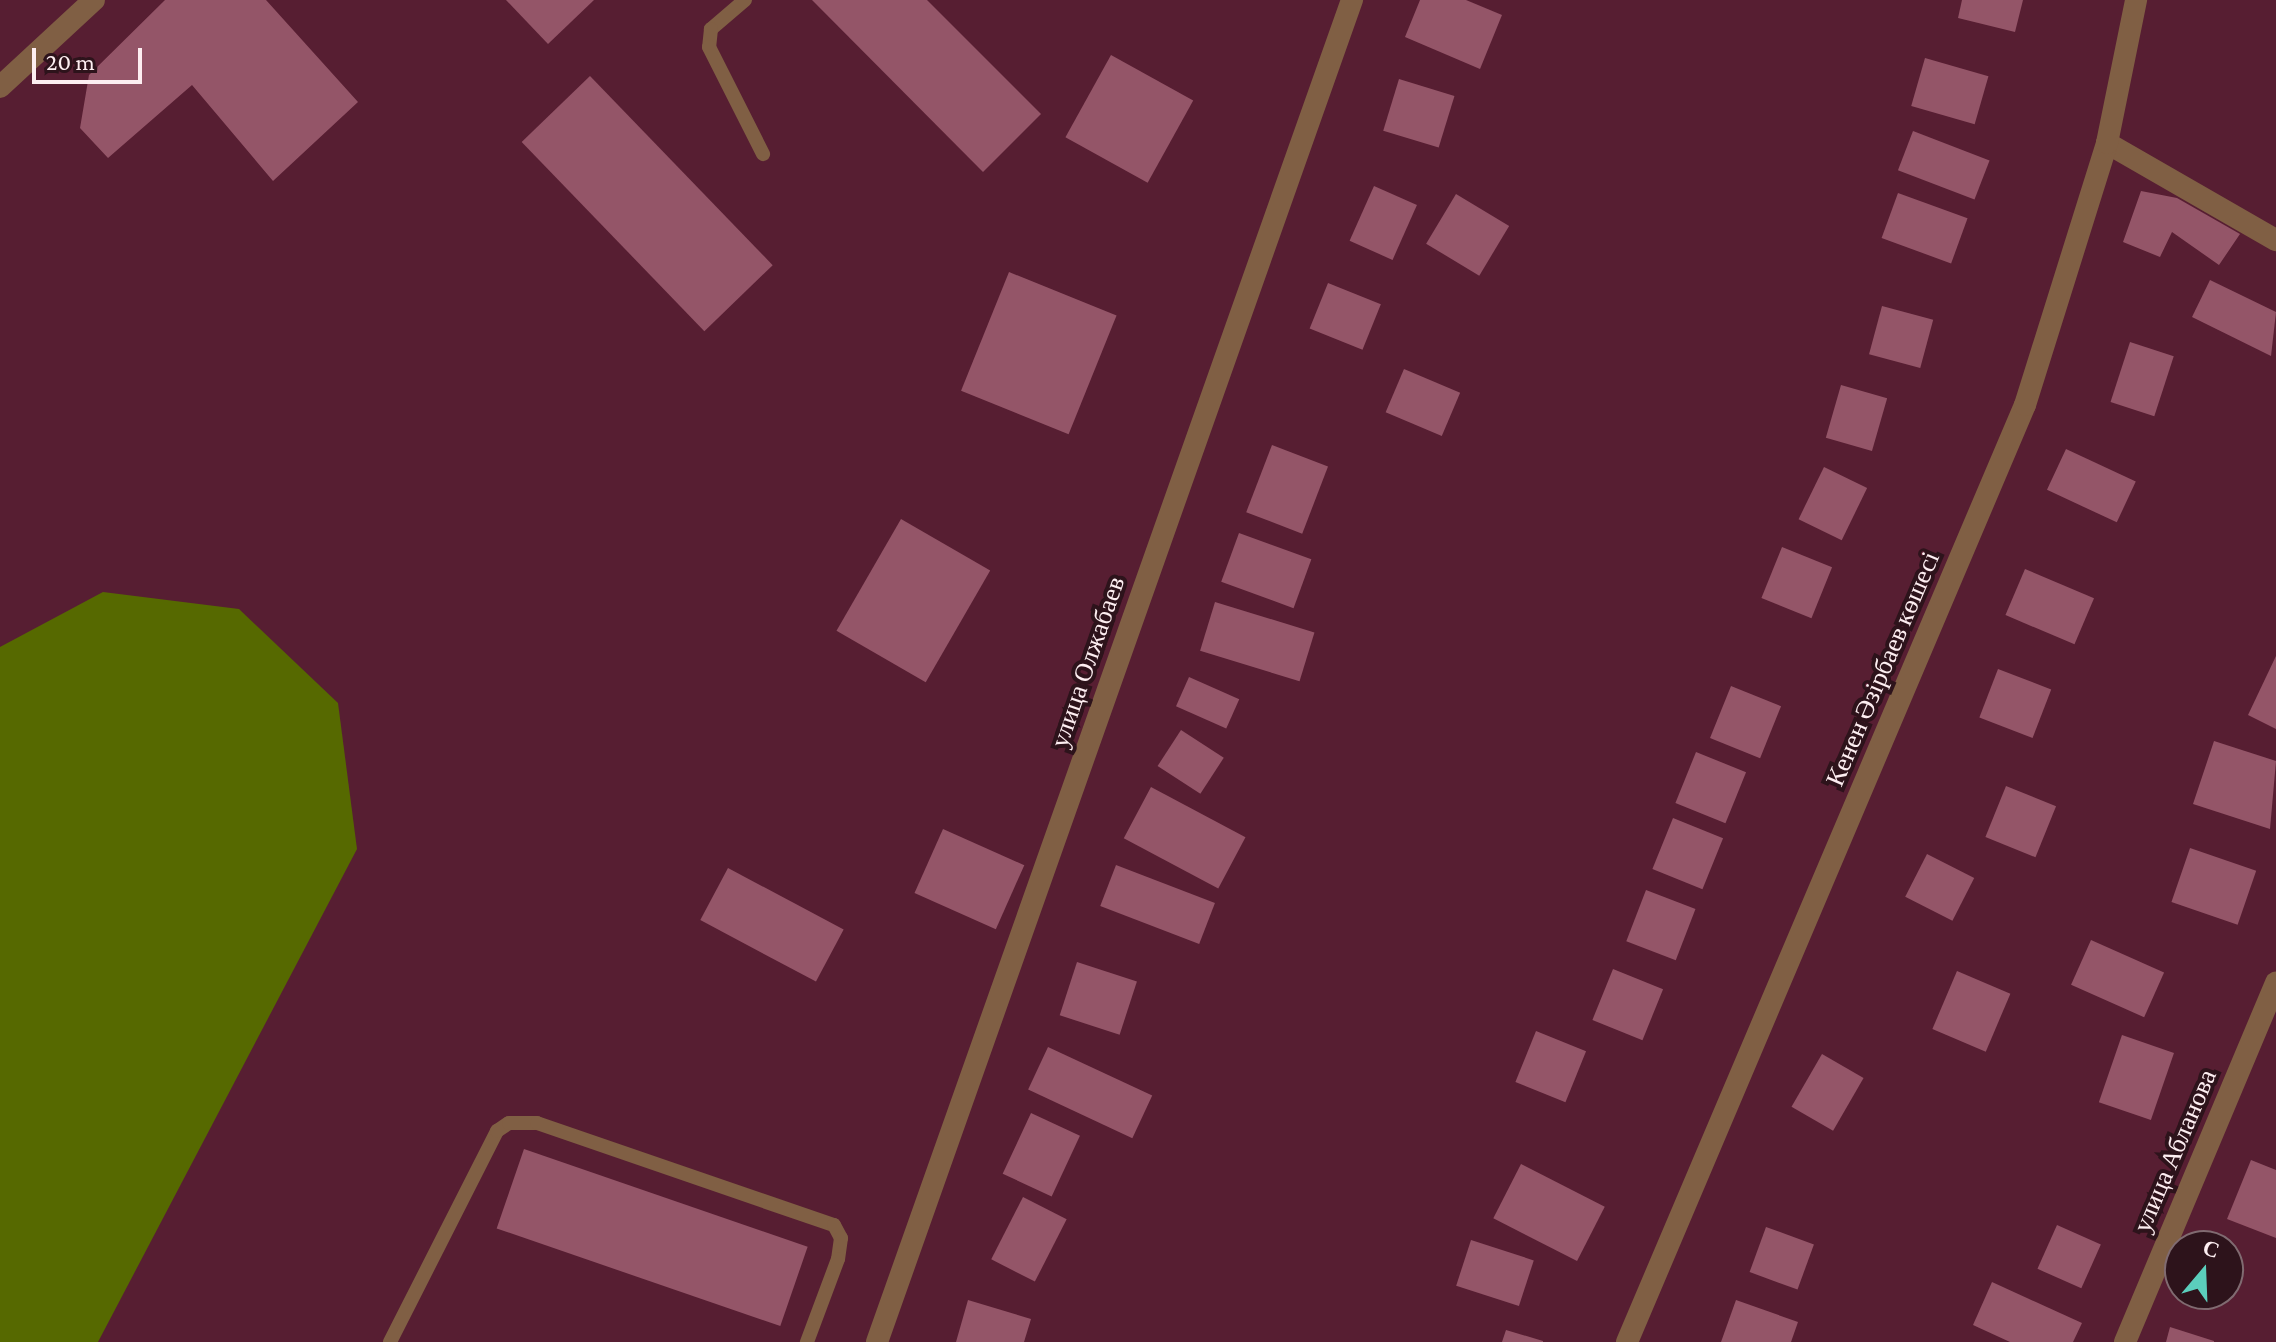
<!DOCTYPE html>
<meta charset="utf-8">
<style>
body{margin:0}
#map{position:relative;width:2276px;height:1342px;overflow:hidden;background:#571e32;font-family:"Crimson Pro",serif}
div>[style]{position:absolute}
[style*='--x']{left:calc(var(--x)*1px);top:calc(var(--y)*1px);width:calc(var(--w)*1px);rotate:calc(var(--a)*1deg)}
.green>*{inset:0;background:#566900}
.building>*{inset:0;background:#945568;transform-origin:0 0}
.service>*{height:14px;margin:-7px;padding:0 7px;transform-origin:7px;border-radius:7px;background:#805f44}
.minor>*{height:22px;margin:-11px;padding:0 11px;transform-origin:11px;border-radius:11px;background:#805f44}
span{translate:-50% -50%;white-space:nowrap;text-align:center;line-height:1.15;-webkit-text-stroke:8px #2d131b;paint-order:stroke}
.street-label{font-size:26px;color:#fdeef1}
.north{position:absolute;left:2164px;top:1230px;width:80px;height:80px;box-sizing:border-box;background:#2d131b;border:2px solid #806b71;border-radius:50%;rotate:19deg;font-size:22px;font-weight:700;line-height:32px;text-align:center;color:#fdeef1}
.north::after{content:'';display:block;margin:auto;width:28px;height:36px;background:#5bcebc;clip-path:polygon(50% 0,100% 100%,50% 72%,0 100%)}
.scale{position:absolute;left:32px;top:48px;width:110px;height:36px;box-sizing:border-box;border:4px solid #fdeef1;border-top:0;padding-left:10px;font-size:24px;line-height:28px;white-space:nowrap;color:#fdeef1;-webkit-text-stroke:6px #2d131b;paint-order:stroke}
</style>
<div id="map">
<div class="green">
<div style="clip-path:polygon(103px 592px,239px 609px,338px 703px,357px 849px,98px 1342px,0 1342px,0 647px)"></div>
</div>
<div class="building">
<div style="clip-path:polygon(165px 0,266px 0,358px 102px,273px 181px,192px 85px,108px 158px,80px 128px,89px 75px)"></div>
<div style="clip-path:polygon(506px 0,594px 0,548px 44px)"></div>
<div style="clip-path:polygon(812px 0,927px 0,1041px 114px,983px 172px)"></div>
<div style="clip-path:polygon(1420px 0,1466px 0,1502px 15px,1480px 69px,1405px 37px)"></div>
<div style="clip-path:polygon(1962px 0,2023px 0,2015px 32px,1958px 18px)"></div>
<div style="left:1111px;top:55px;width:94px;height:94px;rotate:29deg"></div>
<div style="left:1925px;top:58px;width:66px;height:50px;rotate:16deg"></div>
<div style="left:590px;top:76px;width:263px;height:95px;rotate:46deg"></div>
<div style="left:1399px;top:79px;width:58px;height:54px;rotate:17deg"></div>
<div style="left:1913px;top:131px;width:82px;height:42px;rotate:21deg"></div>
<div style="left:1374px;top:186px;width:47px;height:60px;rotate:24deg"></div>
<div style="clip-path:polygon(2141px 191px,2177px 198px,2240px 234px,2219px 265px,2172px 232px,2160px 257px,2123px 242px)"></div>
<div style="left:1898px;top:193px;width:74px;height:48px;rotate:20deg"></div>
<div style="left:1456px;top:194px;width:62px;height:58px;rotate:31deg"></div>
<div style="left:1009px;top:272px;width:116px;height:128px;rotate:22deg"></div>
<div style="clip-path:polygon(2210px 280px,2276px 312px,2271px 356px,2192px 317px)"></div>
<div style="left:1328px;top:283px;width:57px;height:49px;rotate:22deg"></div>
<div style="left:1882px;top:306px;width:53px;height:50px;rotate:15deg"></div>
<div style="left:2130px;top:342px;width:46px;height:63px;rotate:18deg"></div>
<div style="left:1404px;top:369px;width:61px;height:47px;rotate:23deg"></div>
<div style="left:1841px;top:385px;width:48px;height:55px;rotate:16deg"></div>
<div style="left:1272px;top:445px;width:60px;height:72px;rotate:21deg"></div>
<div style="left:2066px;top:449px;width:77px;height:45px;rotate:25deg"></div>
<div style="left:1824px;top:467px;width:48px;height:58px;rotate:26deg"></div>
<div style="left:901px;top:519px;width:103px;height:129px;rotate:30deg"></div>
<div style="left:1239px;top:533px;width:77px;height:52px;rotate:20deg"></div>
<div style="left:1782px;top:547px;width:54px;height:55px;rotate:22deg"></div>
<div style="left:2025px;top:569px;width:75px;height:50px;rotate:23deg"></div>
<div style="left:1215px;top:602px;width:104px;height:51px;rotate:17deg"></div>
<div style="clip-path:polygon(2276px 656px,2276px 729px,2248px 715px)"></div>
<div style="left:1998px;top:669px;width:57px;height:52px;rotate:21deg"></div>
<div style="left:1189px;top:677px;width:55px;height:32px;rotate:24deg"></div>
<div style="left:1731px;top:686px;width:54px;height:56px;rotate:22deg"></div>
<div style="left:1181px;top:730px;width:51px;height:43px;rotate:33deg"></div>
<div style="clip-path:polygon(2214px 741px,2276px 761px,2270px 829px,2193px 804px)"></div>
<div style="left:1696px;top:752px;width:54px;height:55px;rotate:22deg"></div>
<div style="left:2006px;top:786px;width:54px;height:55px;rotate:22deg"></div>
<div style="left:1151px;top:787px;width:107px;height:58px;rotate:28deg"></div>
<div style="left:1673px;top:818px;width:54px;height:55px;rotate:22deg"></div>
<div style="left:943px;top:829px;width:89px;height:70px;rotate:24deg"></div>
<div style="left:2190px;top:848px;width:70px;height:57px;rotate:19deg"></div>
<div style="left:1927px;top:854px;width:53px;height:48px;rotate:27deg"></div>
<div style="left:1116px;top:865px;width:106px;height:44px;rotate:21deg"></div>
<div style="left:728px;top:868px;width:131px;height:59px;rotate:28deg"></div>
<div style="left:1646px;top:890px;width:53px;height:55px;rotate:21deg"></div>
<div style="left:2091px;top:940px;width:80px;height:49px;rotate:24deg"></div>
<div style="left:1077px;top:962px;width:63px;height:56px;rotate:18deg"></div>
<div style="left:1613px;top:969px;width:54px;height:55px;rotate:22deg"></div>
<div style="left:1957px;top:971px;width:58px;height:63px;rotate:23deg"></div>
<div style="left:1536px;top:1031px;width:54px;height:55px;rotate:22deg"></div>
<div style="left:2122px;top:1035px;width:55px;height:71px;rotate:19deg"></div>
<div style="left:1048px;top:1047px;width:115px;height:47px;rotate:25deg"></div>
<div style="left:1822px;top:1054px;width:48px;height:61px;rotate:30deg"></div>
<div style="left:1031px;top:1113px;width:54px;height:67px;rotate:25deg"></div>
<div style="left:524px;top:1149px;width:300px;height:84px;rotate:19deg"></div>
<div style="clip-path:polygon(2251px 1160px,2276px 1170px,2276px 1238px,2227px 1219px)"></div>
<div style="left:1521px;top:1164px;width:94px;height:61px;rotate:27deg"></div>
<div style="left:1023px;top:1197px;width:49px;height:70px;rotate:27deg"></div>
<div style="left:2057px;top:1225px;width:48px;height:48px;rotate:24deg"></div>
<div style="left:1766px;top:1227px;width:51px;height:48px;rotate:20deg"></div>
<div style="left:1471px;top:1240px;width:66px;height:48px;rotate:18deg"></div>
<div style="clip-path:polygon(1992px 1282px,2082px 1323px,2073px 1342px,2010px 1342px,1973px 1325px)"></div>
<div style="clip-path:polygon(968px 1300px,1031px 1319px,1024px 1342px,956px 1342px)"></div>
<div style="clip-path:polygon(1736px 1300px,1798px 1322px,1791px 1342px,1721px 1342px)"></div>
<div style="clip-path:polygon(2170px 1327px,2214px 1341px,2214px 1342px,2166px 1342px)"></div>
<div style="clip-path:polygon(1506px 1330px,1543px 1341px,1543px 1342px,1502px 1342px)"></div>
</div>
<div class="service">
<div style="--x:745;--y:0;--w:45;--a:139.5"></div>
<div style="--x:711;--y:29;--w:18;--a:96"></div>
<div style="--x:709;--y:47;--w:120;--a:63.2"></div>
<div style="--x:390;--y:1342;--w:237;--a:-63.1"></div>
<div style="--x:497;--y:1131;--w:14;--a:-34"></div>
<div style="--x:509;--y:1123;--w:28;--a:0"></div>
<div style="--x:537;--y:1123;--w:314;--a:19"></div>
<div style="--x:834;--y:1225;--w:15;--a:62"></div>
<div style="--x:841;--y:1238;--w:21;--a:98"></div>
<div style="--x:838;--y:1259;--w:89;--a:110.5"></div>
</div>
<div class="minor">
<div style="--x:0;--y:87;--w:128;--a:-42.8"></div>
<div style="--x:2107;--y:143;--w:195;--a:29.9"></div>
<div style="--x:877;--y:1342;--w:1424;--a:-70.51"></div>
<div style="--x:1627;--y:1342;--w:1018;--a:-66.99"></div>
<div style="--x:2025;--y:405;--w:275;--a:-72.6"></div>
<div style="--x:2107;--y:143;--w:146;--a:-78.5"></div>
<div style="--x:2125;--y:1342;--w:390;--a:-67.2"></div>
</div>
<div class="street-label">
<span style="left:1088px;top:662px;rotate:-71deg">улица Олжабаев</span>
<span style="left:1883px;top:669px;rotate:-67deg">Кенен Әзірбаев көшесі</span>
<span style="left:2175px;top:1151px;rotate:-67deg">улица Абланова</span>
</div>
<div class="north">С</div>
<div class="scale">20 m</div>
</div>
